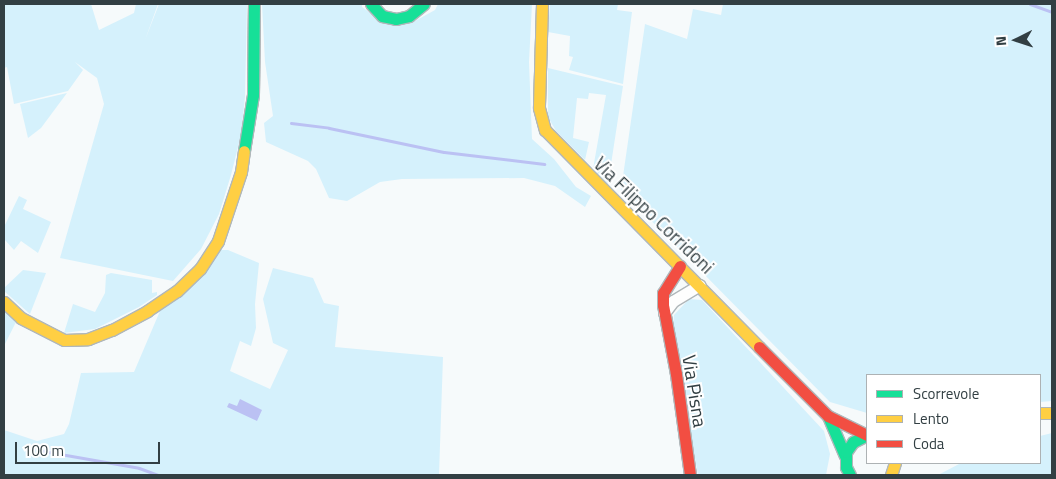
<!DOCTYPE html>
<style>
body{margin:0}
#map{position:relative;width:1056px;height:479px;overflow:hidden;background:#f6fafb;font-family:"Titillium Web",sans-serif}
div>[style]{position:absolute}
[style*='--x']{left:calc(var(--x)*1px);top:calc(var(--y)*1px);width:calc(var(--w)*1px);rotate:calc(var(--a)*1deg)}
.green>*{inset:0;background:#d5f1fc}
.water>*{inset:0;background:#bbc1f3}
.stream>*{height:3px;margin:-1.5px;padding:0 1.5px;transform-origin:1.5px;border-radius:1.5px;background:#bbc1f3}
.roads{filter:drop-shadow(1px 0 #b0b7ba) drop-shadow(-1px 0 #b0b7ba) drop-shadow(0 1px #b0b7ba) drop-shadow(0 -1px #b0b7ba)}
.street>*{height:11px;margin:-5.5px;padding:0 5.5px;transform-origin:5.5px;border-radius:5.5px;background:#fefefe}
.fast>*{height:11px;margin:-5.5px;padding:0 5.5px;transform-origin:5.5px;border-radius:5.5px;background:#16e098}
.slow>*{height:11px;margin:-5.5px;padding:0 5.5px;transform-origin:5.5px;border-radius:5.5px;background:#ffcf43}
.jam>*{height:11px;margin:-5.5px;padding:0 5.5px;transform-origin:5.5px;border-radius:5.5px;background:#f24e42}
span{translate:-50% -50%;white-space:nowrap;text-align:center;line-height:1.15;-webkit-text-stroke:4px #fff;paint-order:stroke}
.street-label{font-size:19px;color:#323f43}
.frame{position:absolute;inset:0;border:5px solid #323f43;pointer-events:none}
.legend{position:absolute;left:866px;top:374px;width:175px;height:90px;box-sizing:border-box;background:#fff;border:1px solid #adb2b4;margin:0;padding:6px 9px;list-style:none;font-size:15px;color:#323f43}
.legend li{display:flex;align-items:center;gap:10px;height:25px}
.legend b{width:25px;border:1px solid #adb2b4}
.north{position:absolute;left:991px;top:15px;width:50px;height:50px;-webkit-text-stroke:4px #fff;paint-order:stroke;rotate:266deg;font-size:14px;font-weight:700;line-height:20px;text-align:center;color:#323f43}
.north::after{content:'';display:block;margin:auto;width:18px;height:22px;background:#323f43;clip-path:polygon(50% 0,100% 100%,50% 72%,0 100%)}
.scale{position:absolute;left:15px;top:442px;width:145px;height:22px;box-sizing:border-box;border:2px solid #323f43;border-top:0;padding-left:6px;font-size:15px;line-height:18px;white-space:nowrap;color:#323f43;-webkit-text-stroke:4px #fff;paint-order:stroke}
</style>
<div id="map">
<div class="green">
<div style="clip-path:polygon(4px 4px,91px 4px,99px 30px,134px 13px,136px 4px,158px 4px,145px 40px,159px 4px,247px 4px,245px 97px,241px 135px,231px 175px,219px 214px,201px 249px,173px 281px,60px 258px,104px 104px,97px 78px,75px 62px,83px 70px,68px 91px,14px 104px,7px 67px,4px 68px)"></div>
<div style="clip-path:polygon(262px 4px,362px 4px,362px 7px,376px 17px,415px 21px,435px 10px,438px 4px,532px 4px,529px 62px,532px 139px,554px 159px,576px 187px,591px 196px,585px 207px,555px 186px,524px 178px,402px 179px,380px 182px,347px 201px,329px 198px,316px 169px,308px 161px,266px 142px,264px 123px,273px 116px,265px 62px)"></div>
<div style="clip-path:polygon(550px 4px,618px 4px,617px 10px,632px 12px,623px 84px,569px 70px,573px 57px,569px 56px,570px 36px,548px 32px)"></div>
<div style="clip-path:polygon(723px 4px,1052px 4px,1052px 401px,1040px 402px,1040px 375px,867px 375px,867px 413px,830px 402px,621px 190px,645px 24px,687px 39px,693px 9px,721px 15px)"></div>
<div style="clip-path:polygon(548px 68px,623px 86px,608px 184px,593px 169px,606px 95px,589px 93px,588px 99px,577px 98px,573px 138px,589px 142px,585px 160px,556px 131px,548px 117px)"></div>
<div style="clip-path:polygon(67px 93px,41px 128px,28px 138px,20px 104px)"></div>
<div style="clip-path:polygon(19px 196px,27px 200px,23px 209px,51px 222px,38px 253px,21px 241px,14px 250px,4px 239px,4px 227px)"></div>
<div style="clip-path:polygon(220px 250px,228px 250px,259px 263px,255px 304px,256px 328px,251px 346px,240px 341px,230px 371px,270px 389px,288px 350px,273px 343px,263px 299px,273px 268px,313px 278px,324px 303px,339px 306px,335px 347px,443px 357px,439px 475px,4px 475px,4px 430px,37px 441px,64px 434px,69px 424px,81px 373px,134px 372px,160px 311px)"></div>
<div style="clip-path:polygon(23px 270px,46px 273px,30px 314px,4px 291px,4px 288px)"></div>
<div style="clip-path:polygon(111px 273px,152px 280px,152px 293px,157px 292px,157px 295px,139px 307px,95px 329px,64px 333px,73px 304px,95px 312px,105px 293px,106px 275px)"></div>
<div style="clip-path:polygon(689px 299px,702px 300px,824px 431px,830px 454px,826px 475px,698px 475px,673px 332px,674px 315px)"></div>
<div style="clip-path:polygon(4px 309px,16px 322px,5px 344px,4px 343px)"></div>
<div style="clip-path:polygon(1052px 433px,1052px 475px,938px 475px,961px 463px,1040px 463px,1040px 436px)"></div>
</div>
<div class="water">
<div style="clip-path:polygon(240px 399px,262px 410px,257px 421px,227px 407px,229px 403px,237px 406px)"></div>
</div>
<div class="stream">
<div style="--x:1030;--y:4;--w:23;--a:20"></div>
<div style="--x:291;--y:123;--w:38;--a:7"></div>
<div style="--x:329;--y:128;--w:117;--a:11.8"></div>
<div style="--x:444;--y:152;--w:101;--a:6.8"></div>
<div style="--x:43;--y:451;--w:97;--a:10"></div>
<div style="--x:139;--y:468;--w:20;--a:20"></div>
</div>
<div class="roads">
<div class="street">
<div style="--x:664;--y:313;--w:15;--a:-53"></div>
<div style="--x:673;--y:301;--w:31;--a:-31"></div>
</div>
<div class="fast">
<div style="--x:371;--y:4;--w:16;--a:47"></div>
<div style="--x:382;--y:16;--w:14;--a:12"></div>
<div style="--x:396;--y:19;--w:13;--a:-13"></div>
<div style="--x:409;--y:16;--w:19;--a:-39"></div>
<div style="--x:244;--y:151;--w:57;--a:-80.9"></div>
<div style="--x:253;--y:95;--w:91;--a:-89.4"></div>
<div style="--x:828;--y:416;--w:43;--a:67"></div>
<div style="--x:850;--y:475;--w:9;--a:-117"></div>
<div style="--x:846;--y:467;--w:15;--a:-90"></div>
<div style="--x:846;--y:452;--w:12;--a:-55"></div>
<div style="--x:853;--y:442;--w:16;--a:-27"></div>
</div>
<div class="slow">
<div style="--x:542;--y:4;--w:104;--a:91.7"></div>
<div style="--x:539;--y:108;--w:23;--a:75"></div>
<div style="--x:545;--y:130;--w:305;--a:45.4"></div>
<div style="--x:4;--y:302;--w:23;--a:43"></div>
<div style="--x:21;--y:318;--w:48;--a:27.1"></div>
<div style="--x:64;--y:340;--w:24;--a:-2"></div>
<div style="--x:88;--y:339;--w:26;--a:-21"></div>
<div style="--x:112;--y:330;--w:40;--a:-28"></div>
<div style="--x:147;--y:311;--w:36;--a:-34"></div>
<div style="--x:177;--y:291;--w:32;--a:-44"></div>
<div style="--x:200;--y:269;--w:33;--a:-57"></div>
<div style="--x:218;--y:241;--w:73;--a:-71.6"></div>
<div style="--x:241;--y:172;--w:21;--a:-82"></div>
<div style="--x:1040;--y:413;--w:12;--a:0"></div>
<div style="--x:891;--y:475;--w:13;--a:-72"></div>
</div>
<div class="jam">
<div style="--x:680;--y:266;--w:32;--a:122"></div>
<div style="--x:663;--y:293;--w:12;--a:90"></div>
<div style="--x:663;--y:305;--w:70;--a:79.3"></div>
<div style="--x:676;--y:374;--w:102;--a:82.1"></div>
<div style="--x:759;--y:347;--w:98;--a:45"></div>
<div style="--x:828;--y:416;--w:43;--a:26"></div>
</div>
</div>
<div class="street-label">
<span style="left:654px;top:215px;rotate:44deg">Via Filippo Corridoni</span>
<span style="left:695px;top:391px;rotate:81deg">Via Pisna</span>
</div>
<div class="frame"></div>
<ul class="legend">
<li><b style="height:6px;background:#16e098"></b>Scorrevole</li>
<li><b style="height:6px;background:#ffcf43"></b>Lento</li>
<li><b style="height:6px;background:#f24e42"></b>Coda</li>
</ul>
<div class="north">N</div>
<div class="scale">100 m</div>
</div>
